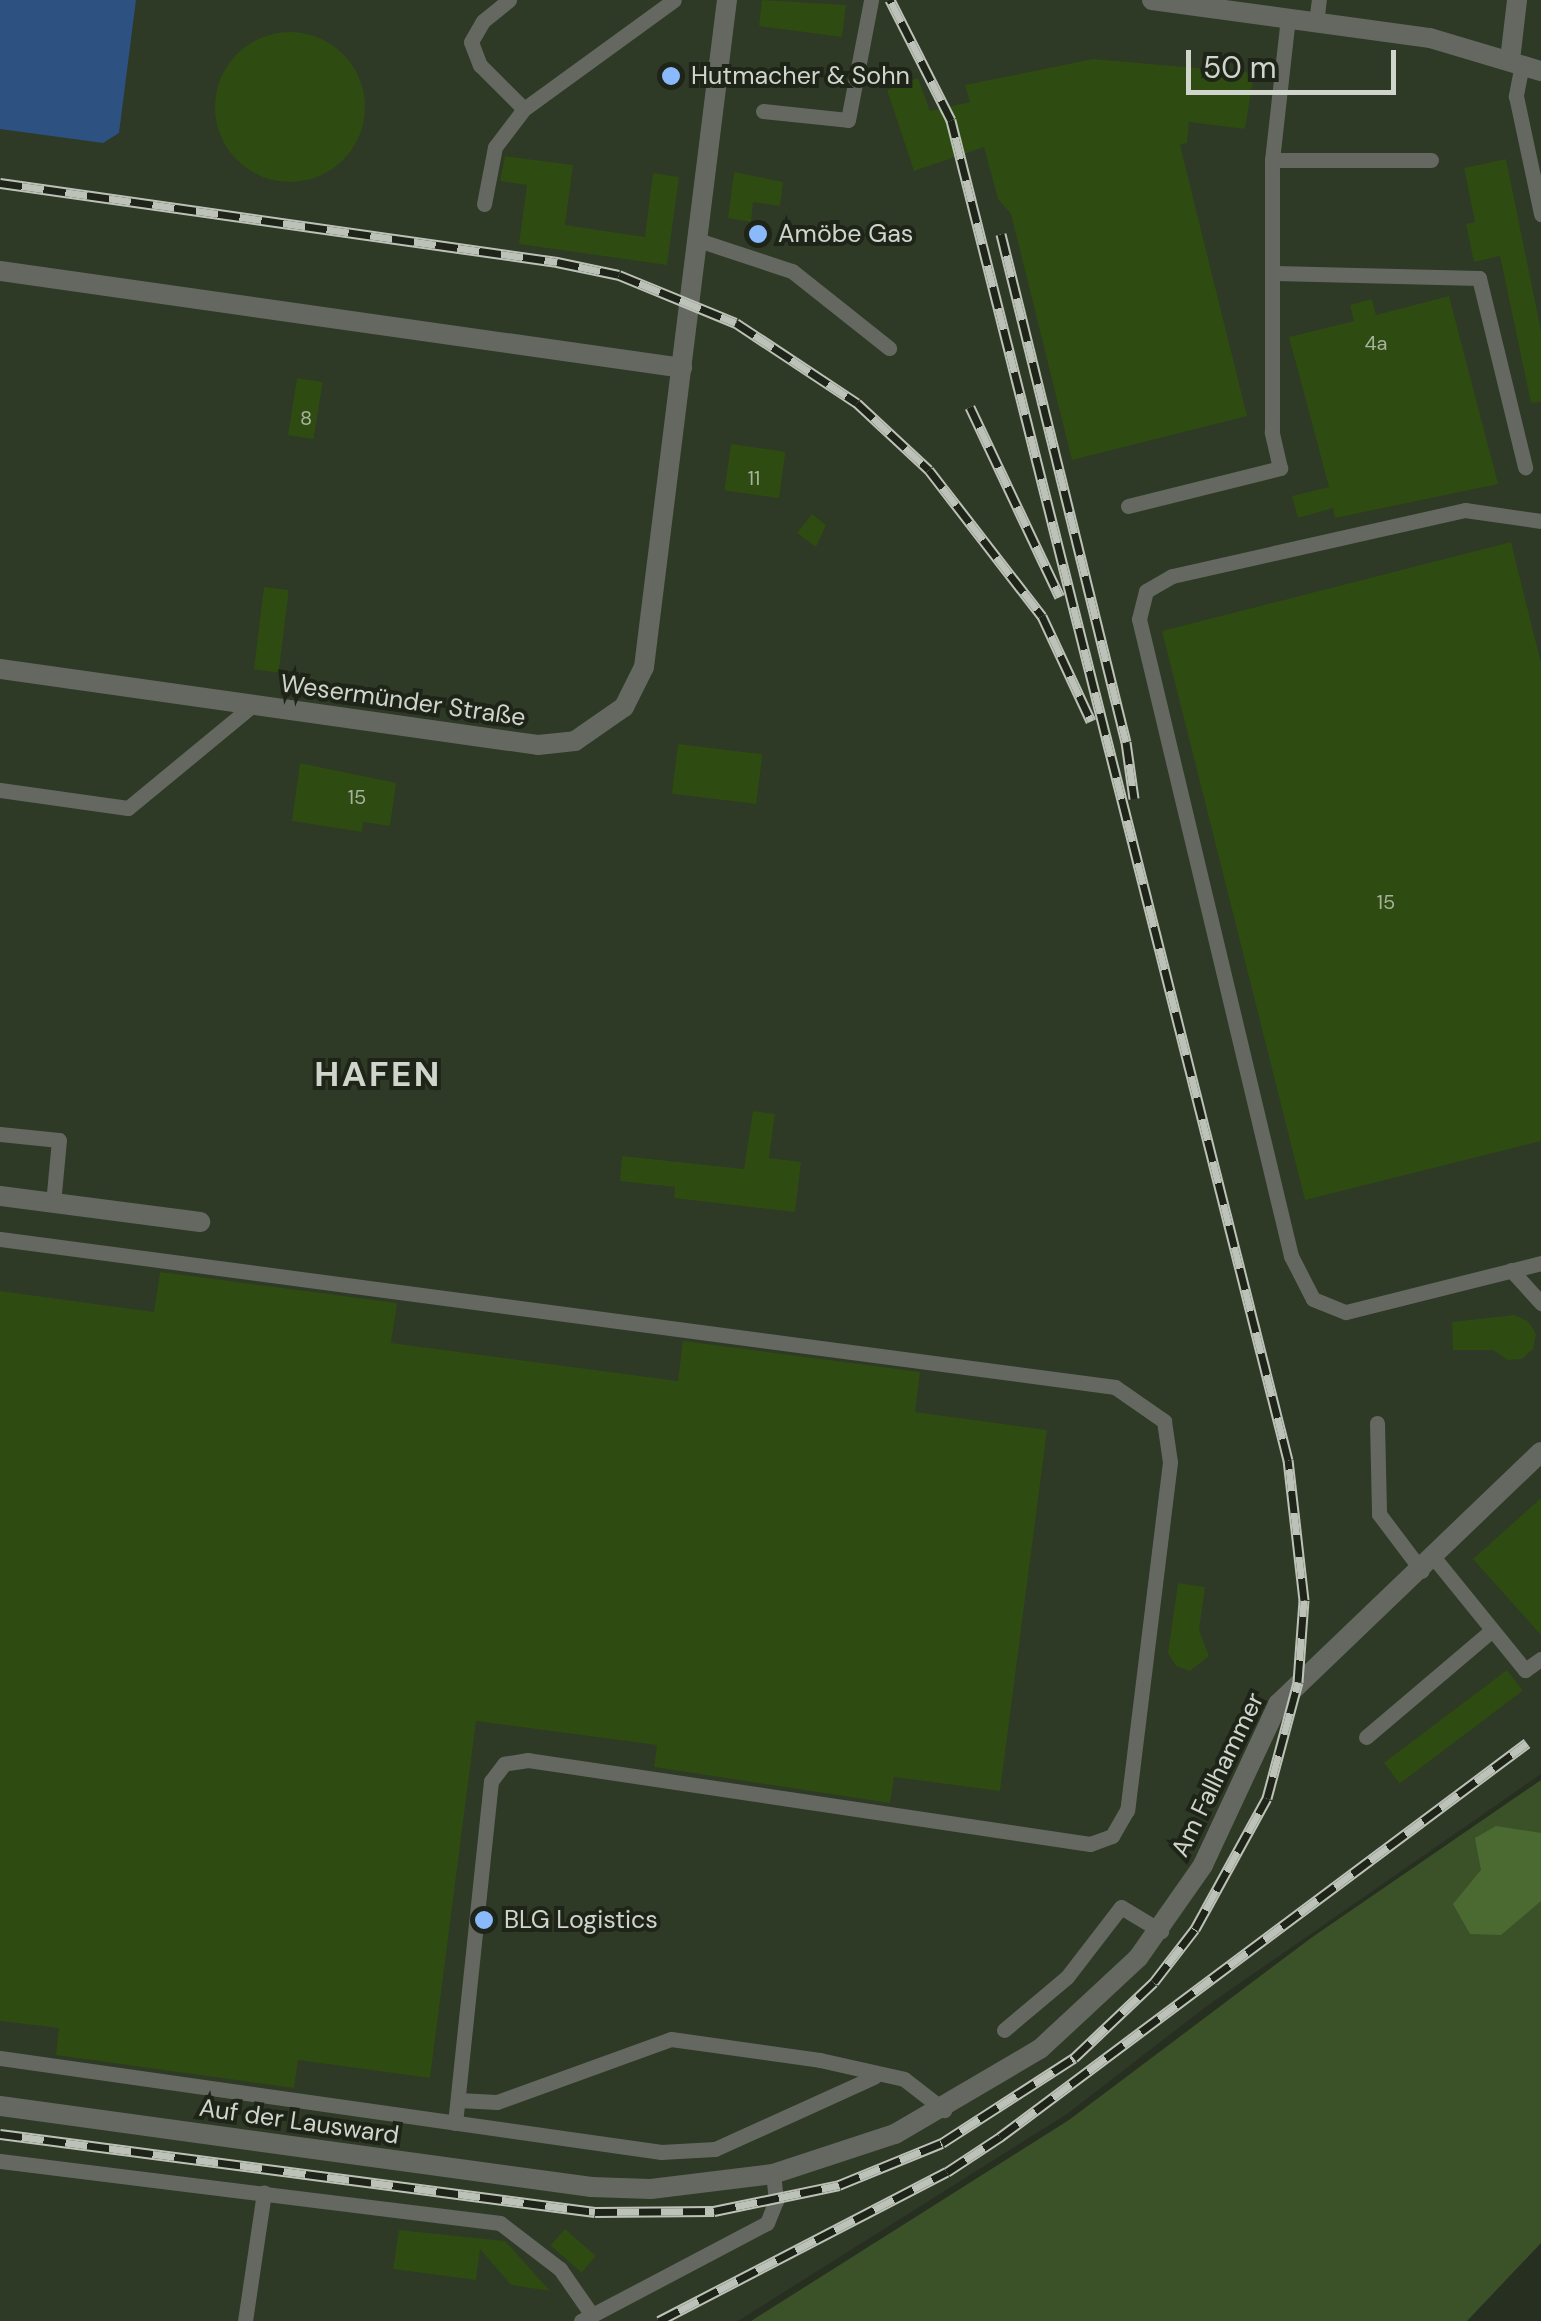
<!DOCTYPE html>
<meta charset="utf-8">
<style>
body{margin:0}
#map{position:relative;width:1541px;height:2321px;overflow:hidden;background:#272f21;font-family:"DM Sans",sans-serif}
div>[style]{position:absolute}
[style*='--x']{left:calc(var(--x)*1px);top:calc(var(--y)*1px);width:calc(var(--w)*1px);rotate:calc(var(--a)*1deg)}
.built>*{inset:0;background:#2e3926}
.green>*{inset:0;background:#3b5228}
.forest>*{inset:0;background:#4b6a31}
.water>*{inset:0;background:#2d5181}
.building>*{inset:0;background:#2e4b11;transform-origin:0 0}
.round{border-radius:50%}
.service>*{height:15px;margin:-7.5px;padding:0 7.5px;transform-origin:7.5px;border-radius:7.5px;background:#646861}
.minor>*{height:20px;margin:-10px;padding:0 10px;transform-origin:10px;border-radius:10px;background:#646861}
.rail>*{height:11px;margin-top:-5.5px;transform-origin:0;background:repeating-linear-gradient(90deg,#1e2518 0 22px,#bcc2b8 0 44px);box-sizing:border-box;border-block:2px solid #bcc2b8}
.dots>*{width:28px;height:28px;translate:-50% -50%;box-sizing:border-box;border:5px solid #1e2518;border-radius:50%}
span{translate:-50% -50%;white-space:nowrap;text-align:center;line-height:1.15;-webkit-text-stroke:8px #1e2518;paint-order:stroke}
.number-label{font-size:20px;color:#a8b29d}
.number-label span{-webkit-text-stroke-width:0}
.poi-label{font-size:25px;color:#d0d5cc}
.left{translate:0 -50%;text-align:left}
.street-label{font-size:25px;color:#d0d5cc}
.district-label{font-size:35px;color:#d0d5cc;font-weight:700;letter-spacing:2.5px}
.scale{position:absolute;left:1186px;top:50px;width:210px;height:45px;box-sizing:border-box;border:5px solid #d0d5cc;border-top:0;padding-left:12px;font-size:30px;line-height:35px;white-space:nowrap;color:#d0d5cc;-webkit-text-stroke:8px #1e2518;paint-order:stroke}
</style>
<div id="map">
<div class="built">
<div style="clip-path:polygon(0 0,1541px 0,1541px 1774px,1207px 2006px,1067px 2114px,738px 2321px,0 2321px)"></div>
</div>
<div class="green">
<div style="clip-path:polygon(1541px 1780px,1541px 2243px,1467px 2321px,751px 2321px,1069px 2120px,1311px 1938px)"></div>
</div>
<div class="forest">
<div style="clip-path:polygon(1496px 1826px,1541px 1833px,1541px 1901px,1501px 1935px,1470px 1934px,1453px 1904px,1481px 1870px,1475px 1838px)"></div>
</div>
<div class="water">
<div style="clip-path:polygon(0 0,136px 0,119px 133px,103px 143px,0 129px)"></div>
</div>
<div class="building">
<div style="clip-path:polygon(762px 0,846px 5px,842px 37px,759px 26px)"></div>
<div class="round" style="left:215px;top:32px;width:150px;height:150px"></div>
<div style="clip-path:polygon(1093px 59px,1254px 73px,1245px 129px,1189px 122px,1187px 143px,1180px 145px,1247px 416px,1072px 460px,1011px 214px,998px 199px,984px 147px,914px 171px,887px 90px,918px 78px,930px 111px,970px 102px,965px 85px)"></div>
<div style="clip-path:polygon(505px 156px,573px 165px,565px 225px,645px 237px,653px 173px,679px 177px,667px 265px,519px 244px,527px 185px,500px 181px)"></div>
<div style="clip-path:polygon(1506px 159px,1541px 331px,1541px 402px,1531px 403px,1500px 256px,1474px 262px,1466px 224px,1475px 222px,1464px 168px)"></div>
<div style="clip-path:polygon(734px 172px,783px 182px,780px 206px,753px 202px,751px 222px,728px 218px)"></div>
<div style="clip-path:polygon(1449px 296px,1498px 484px,1335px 518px,1333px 508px,1298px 518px,1292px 496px,1329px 487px,1289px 337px,1354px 321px,1350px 305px,1372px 299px,1376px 315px)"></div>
<div style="left:297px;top:378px;width:26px;height:58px;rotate:9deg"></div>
<div style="left:731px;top:444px;width:55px;height:47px;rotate:8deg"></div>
<div style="clip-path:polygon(812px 514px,826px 525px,816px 547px,797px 533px)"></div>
<div style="clip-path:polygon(1511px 542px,1541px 663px,1541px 1141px,1305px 1200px,1162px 631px)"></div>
<div style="left:264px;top:587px;width:25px;height:83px;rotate:7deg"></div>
<div style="left:678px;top:744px;width:85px;height:50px;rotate:7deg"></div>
<div style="clip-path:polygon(300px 763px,396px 783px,390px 826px,363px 822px,362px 832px,292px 821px)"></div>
<div style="clip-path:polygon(753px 1111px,775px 1114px,769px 1158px,801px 1162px,795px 1212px,674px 1198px,675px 1187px,620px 1181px,622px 1156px,744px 1169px)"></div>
<div style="clip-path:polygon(160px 1272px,397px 1303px,391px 1343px,678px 1381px,683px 1341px,920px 1372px,915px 1412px,1047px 1430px,1000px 1791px,894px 1777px,890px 1803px,654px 1767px,657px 1745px,476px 1721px,430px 2078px,298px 2060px,294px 2088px,56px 2055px,59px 2028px,0 2021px,0 1291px,154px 1312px)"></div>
<div style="clip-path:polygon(1514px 1315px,1528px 1321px,1536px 1334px,1533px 1349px,1522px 1359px,1508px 1360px,1493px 1350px,1453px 1350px,1452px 1322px)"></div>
<div style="clip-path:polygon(1541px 1498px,1541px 1635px,1473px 1559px)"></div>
<div style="clip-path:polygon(1178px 1583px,1205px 1587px,1199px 1630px,1209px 1656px,1190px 1671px,1176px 1666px,1168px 1653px)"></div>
<div style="left:1507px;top:1670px;width:26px;height:154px;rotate:53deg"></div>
<div style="left:565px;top:2229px;width:41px;height:22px;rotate:41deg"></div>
<div style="clip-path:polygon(399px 2230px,505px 2241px,550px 2291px,511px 2285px,480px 2249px,476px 2280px,393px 2269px)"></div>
</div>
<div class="service">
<div style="--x:509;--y:0;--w:33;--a:141"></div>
<div style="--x:483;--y:21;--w:24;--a:120"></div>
<div style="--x:471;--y:42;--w:25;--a:69"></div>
<div style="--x:480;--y:65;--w:62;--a:45"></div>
<div style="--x:1316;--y:23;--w:23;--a:-83"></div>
<div style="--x:1522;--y:64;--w:33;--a:101"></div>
<div style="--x:1516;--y:96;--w:121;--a:78"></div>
<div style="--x:763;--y:111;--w:85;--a:6"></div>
<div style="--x:848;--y:120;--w:122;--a:-79.1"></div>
<div style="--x:1272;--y:160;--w:159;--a:0"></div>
<div style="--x:484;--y:204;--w:58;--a:-79.1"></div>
<div style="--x:495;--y:147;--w:48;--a:-52.7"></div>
<div style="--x:524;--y:109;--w:185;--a:-36"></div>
<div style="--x:698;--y:240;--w:99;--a:18.3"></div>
<div style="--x:792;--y:271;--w:124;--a:38.4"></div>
<div style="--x:1275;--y:273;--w:204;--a:1.4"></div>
<div style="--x:1479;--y:278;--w:195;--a:76.3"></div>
<div style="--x:1128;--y:506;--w:157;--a:-14"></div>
<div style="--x:1280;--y:468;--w:37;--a:-103"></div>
<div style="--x:1272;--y:432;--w:272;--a:-90"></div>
<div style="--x:1272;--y:160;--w:143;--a:-83.6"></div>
<div style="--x:1541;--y:521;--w:77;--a:-171.8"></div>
<div style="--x:1465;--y:510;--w:300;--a:167.3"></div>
<div style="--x:1172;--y:576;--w:30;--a:150"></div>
<div style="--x:1146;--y:591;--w:29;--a:104"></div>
<div style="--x:1139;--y:619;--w:655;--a:76.58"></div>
<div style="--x:1291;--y:1256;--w:48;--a:62.9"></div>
<div style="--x:1313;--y:1299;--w:35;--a:22"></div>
<div style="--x:1346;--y:1312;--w:201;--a:-14.1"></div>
<div style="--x:0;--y:790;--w:129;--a:8"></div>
<div style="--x:128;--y:808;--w:162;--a:-39.5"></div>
<div style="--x:0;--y:1134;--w:59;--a:5.8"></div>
<div style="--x:59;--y:1140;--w:63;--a:95.4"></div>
<div style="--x:0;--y:1239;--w:1125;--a:7.56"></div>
<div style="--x:1115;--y:1387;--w:60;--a:34.8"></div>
<div style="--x:1164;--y:1421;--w:41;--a:81.7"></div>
<div style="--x:1170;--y:1462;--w:351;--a:97"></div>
<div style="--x:1127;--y:1810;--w:30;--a:120"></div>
<div style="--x:1112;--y:1836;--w:23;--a:160"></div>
<div style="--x:1090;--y:1844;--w:568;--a:-171.5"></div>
<div style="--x:528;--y:1760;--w:24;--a:171"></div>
<div style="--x:504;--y:1764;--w:21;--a:127"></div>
<div style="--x:491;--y:1781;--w:344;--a:96"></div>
<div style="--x:1511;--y:1270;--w:45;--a:47.7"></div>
<div style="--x:1377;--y:1423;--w:91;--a:88.7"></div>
<div style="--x:1379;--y:1514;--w:71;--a:53"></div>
<div style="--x:1435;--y:1559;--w:143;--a:51"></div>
<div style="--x:1525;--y:1670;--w:19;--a:-35"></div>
<div style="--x:1366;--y:1737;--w:165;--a:-40.3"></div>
<div style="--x:1004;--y:2030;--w:82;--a:-40.1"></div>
<div style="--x:1067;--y:1977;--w:88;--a:-52.4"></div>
<div style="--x:1121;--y:1907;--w:47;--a:31"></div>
<div style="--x:0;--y:2058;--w:668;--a:8.09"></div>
<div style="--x:661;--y:2152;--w:54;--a:-3.2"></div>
<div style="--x:715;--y:2149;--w:175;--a:-24.4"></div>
<div style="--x:458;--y:2100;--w:39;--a:3"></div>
<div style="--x:497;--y:2102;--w:185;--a:-19.9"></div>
<div style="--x:671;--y:2039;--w:150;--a:8"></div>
<div style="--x:820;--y:2060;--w:86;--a:12.7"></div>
<div style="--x:904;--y:2079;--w:51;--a:37.8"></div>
<div style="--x:0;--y:2161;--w:504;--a:7.07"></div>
<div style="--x:500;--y:2223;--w:76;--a:37.5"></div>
<div style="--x:560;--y:2269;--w:56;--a:55.2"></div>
<div style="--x:245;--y:2321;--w:130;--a:-81.6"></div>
<div style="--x:581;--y:2321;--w:210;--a:-27.8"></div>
<div style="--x:767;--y:2223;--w:24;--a:-68"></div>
<div style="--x:776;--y:2201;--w:27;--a:-96"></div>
</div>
<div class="minor">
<div style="--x:1152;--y:0;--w:281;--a:7.8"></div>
<div style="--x:1430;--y:38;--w:116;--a:16.6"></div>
<div style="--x:1510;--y:60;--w:60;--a:-83.3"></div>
<div style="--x:0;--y:271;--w:689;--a:8.09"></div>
<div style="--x:0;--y:669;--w:543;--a:8.04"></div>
<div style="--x:538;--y:745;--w:37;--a:-6"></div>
<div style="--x:575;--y:741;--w:60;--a:-34.8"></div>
<div style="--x:624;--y:707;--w:45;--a:-63.4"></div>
<div style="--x:644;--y:667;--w:672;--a:-82.91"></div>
<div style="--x:0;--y:1196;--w:202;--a:7.4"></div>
<div style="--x:0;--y:2106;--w:597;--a:7.8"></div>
<div style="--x:591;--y:2187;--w:60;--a:1.9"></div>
<div style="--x:651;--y:2189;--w:123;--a:-7"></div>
<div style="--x:773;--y:2174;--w:128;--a:-18.2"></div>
<div style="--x:895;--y:2134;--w:168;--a:-30.4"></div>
<div style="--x:1040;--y:2049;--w:134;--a:-42.9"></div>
<div style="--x:1138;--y:1958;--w:113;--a:-55"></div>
<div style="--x:1203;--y:1865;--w:178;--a:-65"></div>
<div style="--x:1278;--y:1704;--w:364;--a:-43.8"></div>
</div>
<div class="rail">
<div style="--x:0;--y:183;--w:563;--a:8.07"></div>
<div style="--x:557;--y:262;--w:63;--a:11.8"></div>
<div style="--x:619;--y:275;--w:126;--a:22.3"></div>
<div style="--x:736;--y:323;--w:145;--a:33.5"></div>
<div style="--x:857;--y:403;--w:98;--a:42.9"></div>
<div style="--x:929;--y:470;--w:185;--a:52.3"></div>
<div style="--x:1042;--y:616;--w:116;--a:65"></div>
<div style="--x:1001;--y:234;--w:523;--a:76.18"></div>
<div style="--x:1126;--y:742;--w:57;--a:81.9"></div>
<div style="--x:970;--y:407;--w:210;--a:64.7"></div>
<div style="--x:0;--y:2134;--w:600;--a:7.47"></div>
<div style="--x:595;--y:2212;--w:119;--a:-0.5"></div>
<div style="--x:714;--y:2211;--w:128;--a:-11.7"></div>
<div style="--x:839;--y:2185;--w:111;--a:-22.2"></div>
<div style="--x:942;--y:2143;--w:157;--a:-32.8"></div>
<div style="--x:1074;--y:2058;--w:110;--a:-43.5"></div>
<div style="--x:1154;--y:1982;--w:67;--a:-52.3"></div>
<div style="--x:1195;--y:1929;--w:149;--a:-61.2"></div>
<div style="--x:1267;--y:1798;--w:120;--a:-75"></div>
<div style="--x:1298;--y:1682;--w:82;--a:-85.8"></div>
<div style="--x:1304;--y:1600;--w:141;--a:-96.5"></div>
<div style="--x:1288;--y:1460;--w:1382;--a:-104.12"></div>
<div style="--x:951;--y:120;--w:135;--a:-116.9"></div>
<div style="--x:659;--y:2321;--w:324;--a:-27.4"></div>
<div style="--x:947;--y:2172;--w:64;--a:-33.4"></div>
<div style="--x:1000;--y:2137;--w:658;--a:-36.78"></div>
</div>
<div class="dots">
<div style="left:671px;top:76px;background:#8abafc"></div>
<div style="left:758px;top:234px;background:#8abafc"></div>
<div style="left:484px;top:1920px;background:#8abafc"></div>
</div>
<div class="number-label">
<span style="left:1376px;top:343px">4a</span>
<span style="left:306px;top:418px">8</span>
<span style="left:754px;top:478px">11</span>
<span style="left:357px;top:797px">15</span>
<span style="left:1386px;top:902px">15</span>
</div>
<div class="poi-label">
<span class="left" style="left:691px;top:76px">Hutmacher &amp; Sohn</span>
<span class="left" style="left:778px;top:234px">Amöbe Gas</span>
<span class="left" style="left:504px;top:1920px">BLG Logistics</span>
</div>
<div class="street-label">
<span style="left:403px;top:701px;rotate:8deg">Wesermünder Straße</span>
<span style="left:1218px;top:1775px;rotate:-64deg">Am Fallhammer</span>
<span style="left:299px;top:2122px;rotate:8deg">Auf der Lausward</span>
</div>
<div class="district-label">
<span style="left:378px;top:1074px">HAFEN</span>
</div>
<div class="scale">50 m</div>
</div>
